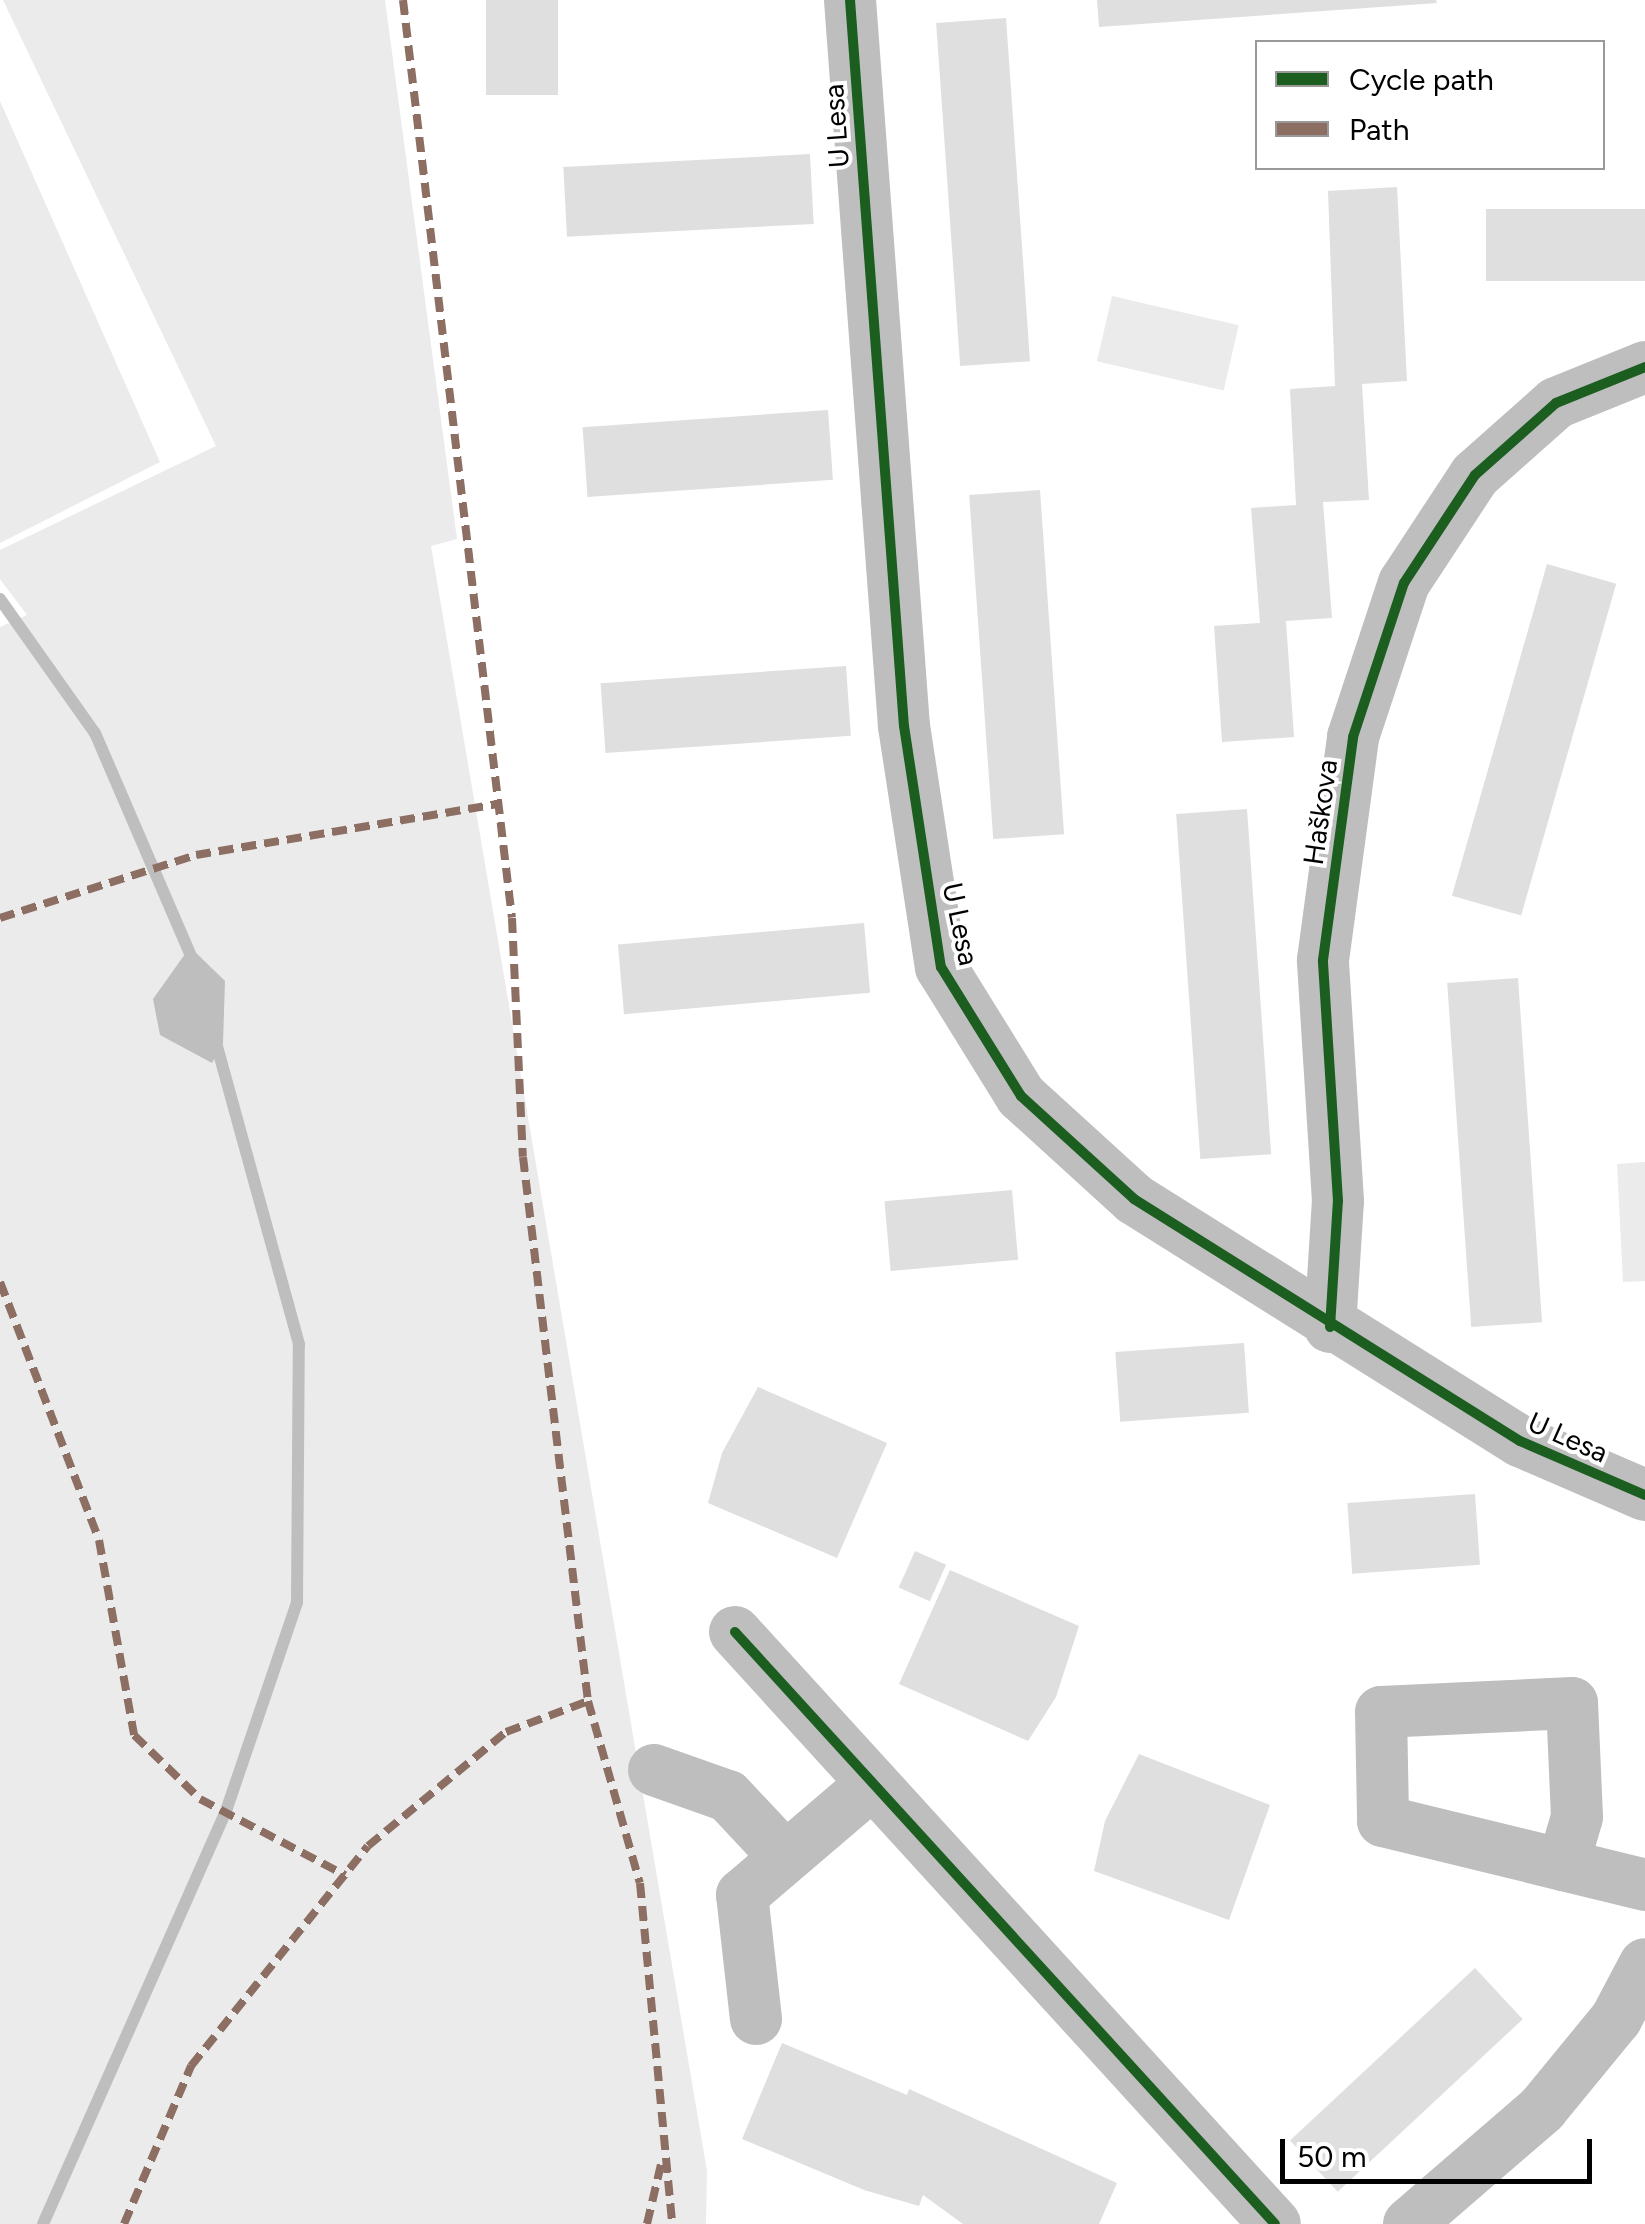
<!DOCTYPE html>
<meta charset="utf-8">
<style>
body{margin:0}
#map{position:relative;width:1645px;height:2224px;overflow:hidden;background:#fff;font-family:Figtree,sans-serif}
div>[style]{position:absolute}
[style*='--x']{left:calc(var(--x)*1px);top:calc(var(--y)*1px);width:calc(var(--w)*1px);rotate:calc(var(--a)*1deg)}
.green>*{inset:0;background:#ebebeb;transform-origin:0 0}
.water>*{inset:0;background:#bebebe}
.stream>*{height:12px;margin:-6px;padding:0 6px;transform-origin:6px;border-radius:6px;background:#bebebe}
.building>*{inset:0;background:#dfdfdf;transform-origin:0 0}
.minor>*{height:52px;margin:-26px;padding:0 26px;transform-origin:26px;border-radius:26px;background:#bebebe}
.quiet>*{height:8px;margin-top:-4px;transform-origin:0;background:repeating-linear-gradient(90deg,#8d6e63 0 15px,transparent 0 23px)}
.cycleway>*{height:10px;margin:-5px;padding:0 5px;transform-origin:5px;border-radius:5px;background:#1b5e20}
span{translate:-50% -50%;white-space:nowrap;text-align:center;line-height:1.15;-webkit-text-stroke:8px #fff;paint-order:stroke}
.street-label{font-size:28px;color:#000}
.legend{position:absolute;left:1255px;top:40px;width:350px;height:130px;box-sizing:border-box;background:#fff;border:2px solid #999;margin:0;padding:12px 18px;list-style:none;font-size:30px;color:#000}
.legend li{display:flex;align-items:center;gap:20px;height:50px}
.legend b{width:50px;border:2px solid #999}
.scale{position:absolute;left:1280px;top:2139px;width:312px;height:45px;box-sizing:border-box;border:5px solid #000;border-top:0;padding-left:12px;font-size:30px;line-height:35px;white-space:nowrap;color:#000;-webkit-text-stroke:8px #fff;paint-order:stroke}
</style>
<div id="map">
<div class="green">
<div style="clip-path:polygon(3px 0,385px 0,457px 539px,431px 546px,707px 2171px,706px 2224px,0 2224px,0 627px,27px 615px,0 579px,0 550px,216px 446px)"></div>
<div style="clip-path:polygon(0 101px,160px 462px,0 543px)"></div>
<div style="left:1112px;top:296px;width:130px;height:67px;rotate:13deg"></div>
<div style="clip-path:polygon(1645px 1162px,1645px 1281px,1623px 1282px,1617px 1164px)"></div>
</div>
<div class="water">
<div style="clip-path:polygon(190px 947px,225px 981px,223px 1043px,212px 1063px,160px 1035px,153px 999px)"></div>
</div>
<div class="stream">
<div style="--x:0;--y:599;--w:164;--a:54.7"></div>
<div style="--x:95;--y:733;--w:248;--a:66.7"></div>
<div style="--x:43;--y:2224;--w:449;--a:-66.1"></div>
<div style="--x:225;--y:1814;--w:223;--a:-71.2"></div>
<div style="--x:297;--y:1603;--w:259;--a:-89.6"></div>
<div style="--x:299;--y:1344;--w:317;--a:-105.4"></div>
</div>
<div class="building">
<div style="left:486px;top:0;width:72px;height:95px"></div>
<div style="clip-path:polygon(1097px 0,1436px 0,1437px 3px,1099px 27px)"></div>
<div style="left:1006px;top:18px;width:344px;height:70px;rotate:86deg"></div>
<div style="left:810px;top:154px;width:70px;height:247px;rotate:87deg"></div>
<div style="clip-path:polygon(1397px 187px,1407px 381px,1362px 384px,1369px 500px,1323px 502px,1332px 618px,1286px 621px,1294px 737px,1222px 742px,1214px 626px,1260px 623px,1251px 508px,1296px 505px,1290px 389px,1335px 386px,1328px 191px)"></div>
<div style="left:1645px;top:209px;width:72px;height:159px;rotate:90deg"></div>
<div style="left:828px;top:410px;width:70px;height:246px;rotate:86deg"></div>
<div style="left:1040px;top:490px;width:345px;height:71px;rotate:86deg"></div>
<div style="left:1547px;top:564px;width:72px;height:345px;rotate:16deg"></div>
<div style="left:846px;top:666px;width:70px;height:246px;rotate:86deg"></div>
<div style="left:1247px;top:809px;width:346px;height:71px;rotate:86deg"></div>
<div style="left:864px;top:923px;width:70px;height:247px;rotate:85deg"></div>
<div style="left:1518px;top:978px;width:345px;height:71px;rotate:86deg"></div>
<div style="left:1012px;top:1190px;width:70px;height:128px;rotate:85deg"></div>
<div style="left:1244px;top:1343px;width:70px;height:129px;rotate:86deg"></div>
<div style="clip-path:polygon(758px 1387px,887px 1443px,837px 1558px,708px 1503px,722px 1453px)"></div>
<div style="left:1475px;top:1494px;width:71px;height:128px;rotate:86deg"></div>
<div style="left:915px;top:1551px;width:34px;height:40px;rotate:24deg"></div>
<div style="clip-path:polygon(950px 1570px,1079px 1626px,1056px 1697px,1028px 1741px,899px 1684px)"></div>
<div style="clip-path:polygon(1139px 1754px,1270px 1805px,1229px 1920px,1094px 1871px,1105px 1821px)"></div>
<div style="left:1475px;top:1968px;width:70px;height:253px;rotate:47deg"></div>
<div style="clip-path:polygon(782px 2043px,907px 2095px,909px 2089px,1117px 2183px,1099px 2224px,963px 2224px,923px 2195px,919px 2206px,864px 2190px,742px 2139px)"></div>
</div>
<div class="minor">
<div style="--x:850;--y:0;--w:728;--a:85.75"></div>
<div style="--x:904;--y:726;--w:244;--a:81.3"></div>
<div style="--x:941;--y:967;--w:152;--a:58.2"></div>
<div style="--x:1021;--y:1096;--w:153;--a:42.3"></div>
<div style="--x:1134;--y:1199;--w:456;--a:32.1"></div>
<div style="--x:1520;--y:1441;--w:136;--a:23.4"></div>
<div style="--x:1330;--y:1327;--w:126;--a:-86.4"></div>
<div style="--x:1338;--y:1201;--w:241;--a:-93.6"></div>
<div style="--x:1323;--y:960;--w:225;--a:-82.3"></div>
<div style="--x:1353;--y:737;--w:162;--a:-71.7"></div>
<div style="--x:1404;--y:583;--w:129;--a:-56.7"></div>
<div style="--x:1475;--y:475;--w:108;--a:-41.6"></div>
<div style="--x:1556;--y:403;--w:96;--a:-22"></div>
<div style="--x:735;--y:1632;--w:801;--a:47.63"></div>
<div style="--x:654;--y:1770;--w:78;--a:19.4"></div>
<div style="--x:728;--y:1796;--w:83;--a:46.9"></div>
<div style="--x:1563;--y:1865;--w:50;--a:-73.7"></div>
<div style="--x:1577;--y:1817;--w:114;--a:-92.5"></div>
<div style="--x:1572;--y:1703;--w:191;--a:177.3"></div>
<div style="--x:1381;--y:1712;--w:109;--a:88.9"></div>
<div style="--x:1383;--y:1821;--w:270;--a:13.7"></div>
<div style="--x:756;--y:2019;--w:125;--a:-96.4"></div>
<div style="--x:742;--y:1895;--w:172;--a:-40.5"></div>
<div style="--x:1409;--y:2224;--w:176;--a:-40.8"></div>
<div style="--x:1542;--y:2109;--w:117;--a:-50.6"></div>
<div style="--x:1616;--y:2019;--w:62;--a:-62.2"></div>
</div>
<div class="quiet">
<div style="--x:403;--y:0;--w:924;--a:83.23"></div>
<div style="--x:512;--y:918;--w:239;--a:87.4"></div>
<div style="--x:523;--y:1157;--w:548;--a:83.19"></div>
<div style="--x:588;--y:1701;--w:189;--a:74.1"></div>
<div style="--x:640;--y:1883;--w:342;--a:84.6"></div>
<div style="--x:0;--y:918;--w:206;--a:-17.8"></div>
<div style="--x:196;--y:855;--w:306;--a:-9.6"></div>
<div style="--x:0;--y:1282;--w:276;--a:69"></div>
<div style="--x:99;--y:1540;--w:198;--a:79.8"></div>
<div style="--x:134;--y:1735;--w:92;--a:44.1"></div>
<div style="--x:200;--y:1799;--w:164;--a:27.7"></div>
<div style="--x:124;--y:2224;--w:172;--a:-67"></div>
<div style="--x:191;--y:2066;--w:282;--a:-51.2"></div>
<div style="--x:368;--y:1846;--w:179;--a:-39.6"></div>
<div style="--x:506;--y:1732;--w:88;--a:-20.7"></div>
<div style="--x:647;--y:2224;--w:66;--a:-76.8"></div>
</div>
<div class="cycleway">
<div style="--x:850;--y:0;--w:728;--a:85.75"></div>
<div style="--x:904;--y:726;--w:244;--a:81.3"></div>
<div style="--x:941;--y:967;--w:152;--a:58.2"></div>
<div style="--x:1021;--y:1096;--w:153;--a:42.3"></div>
<div style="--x:1134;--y:1199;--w:456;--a:32.1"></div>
<div style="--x:1520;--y:1441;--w:136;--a:23.4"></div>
<div style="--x:1330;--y:1327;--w:126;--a:-86.4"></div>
<div style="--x:1338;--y:1201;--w:241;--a:-93.6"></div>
<div style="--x:1323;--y:960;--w:225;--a:-82.3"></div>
<div style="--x:1353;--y:737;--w:162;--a:-71.7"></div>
<div style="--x:1404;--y:583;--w:129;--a:-56.7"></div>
<div style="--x:1475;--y:475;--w:108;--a:-41.6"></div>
<div style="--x:1556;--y:403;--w:96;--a:-22"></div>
<div style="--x:735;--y:1632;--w:801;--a:47.63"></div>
</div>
<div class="street-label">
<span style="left:836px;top:126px;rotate:-94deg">U Lesa</span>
<span style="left:1320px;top:812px;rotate:-82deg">Haškova</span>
<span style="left:961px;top:924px;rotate:78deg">U Lesa</span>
<span style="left:1568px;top:1437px;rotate:24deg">U Lesa</span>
</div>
<ul class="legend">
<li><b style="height:12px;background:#1b5e20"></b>Cycle path</li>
<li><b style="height:12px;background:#8d6e63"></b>Path</li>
</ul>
<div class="scale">50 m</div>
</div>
